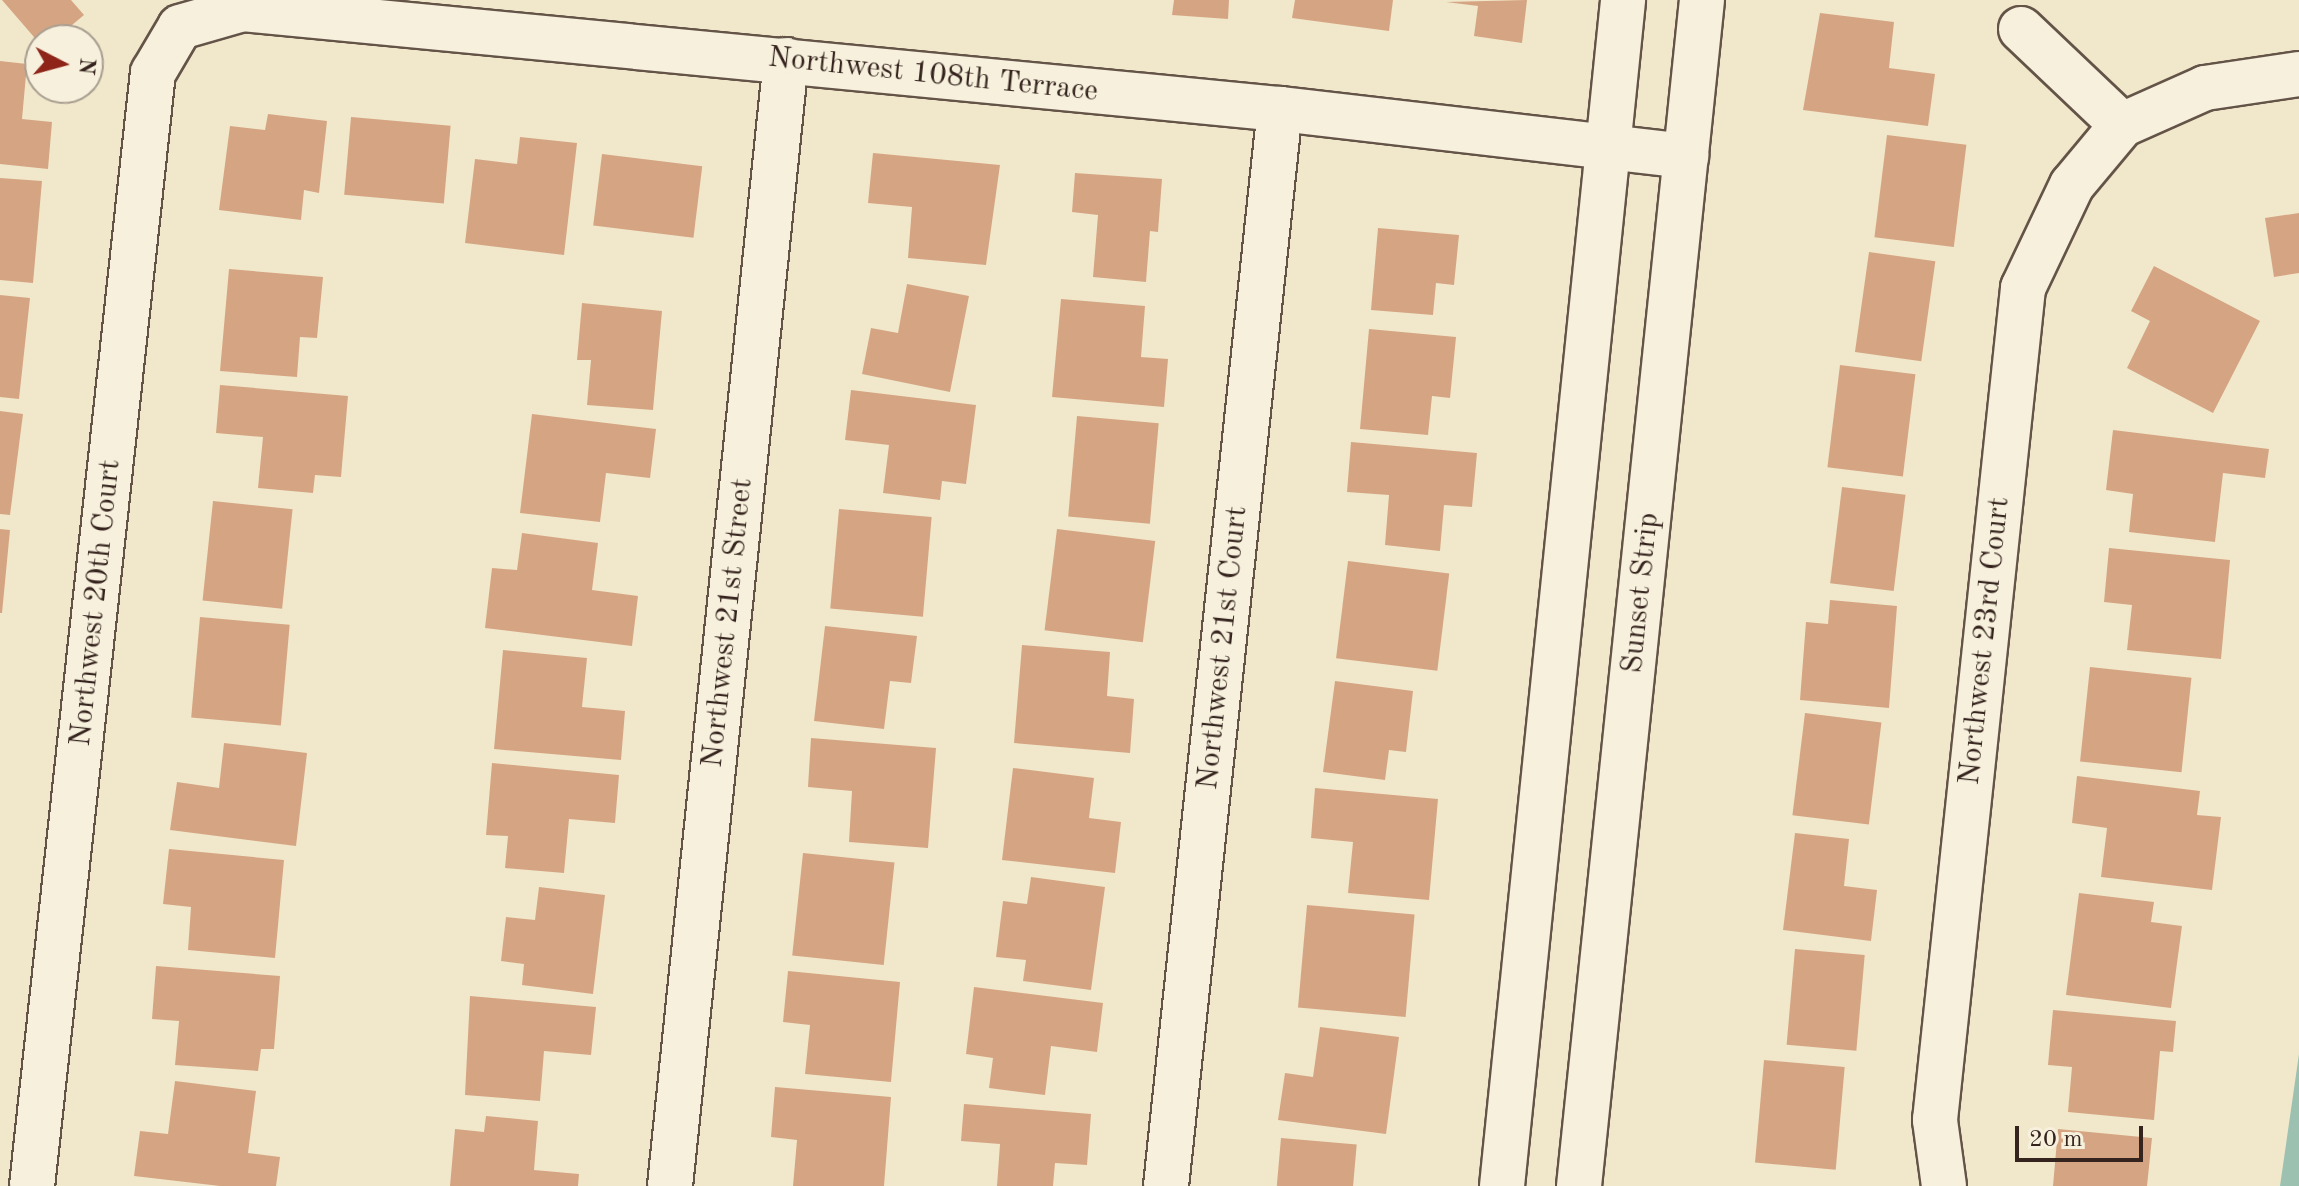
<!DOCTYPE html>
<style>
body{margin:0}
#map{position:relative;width:2299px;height:1186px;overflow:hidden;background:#f1e8cb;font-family:"Old Standard TT",serif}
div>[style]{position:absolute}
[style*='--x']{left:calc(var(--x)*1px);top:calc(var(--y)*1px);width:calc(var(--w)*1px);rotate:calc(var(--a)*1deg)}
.water>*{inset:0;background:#9cc1b1}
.building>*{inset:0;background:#d5a583;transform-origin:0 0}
.roads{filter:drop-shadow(2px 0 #645448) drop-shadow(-2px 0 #645448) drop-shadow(0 2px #645448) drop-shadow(0 -2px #645448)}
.minor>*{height:44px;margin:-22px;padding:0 22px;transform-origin:22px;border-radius:22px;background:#f6f0dd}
span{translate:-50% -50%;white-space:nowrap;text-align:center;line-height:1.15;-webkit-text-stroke:8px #f6f0dd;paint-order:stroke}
.street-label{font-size:30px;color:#35231d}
.north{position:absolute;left:24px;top:24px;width:80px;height:80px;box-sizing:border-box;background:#f6f0dd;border:2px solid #a99e90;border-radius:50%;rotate:96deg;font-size:22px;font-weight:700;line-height:32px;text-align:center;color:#35231d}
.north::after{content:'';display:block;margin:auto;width:28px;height:36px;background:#8f2418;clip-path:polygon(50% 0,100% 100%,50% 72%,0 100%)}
.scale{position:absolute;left:2015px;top:1126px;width:128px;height:36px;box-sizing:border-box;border:4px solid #35231d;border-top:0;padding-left:10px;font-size:24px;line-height:28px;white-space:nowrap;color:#35231d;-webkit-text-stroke:6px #f6f0dd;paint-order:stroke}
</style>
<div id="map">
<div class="water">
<div style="clip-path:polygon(2299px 1054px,2299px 1186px,2280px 1186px)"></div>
</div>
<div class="building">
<div style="clip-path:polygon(2px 0,71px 0,84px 15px,54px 40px,40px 40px,40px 44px)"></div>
<div style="clip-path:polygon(1174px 0,1229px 0,1228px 19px,1172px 15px)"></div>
<div style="clip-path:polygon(1295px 0,1393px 0,1389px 31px,1292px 18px)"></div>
<div style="clip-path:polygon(1527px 0,1522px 43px,1474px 36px,1478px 6px,1446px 2px)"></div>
<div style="clip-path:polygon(1820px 13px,1894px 22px,1889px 68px,1935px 74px,1928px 126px,1803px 110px)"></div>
<div style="clip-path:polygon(0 61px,27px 64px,22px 119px,52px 122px,48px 169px,0 164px)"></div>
<div style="clip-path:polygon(268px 114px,327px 121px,319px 193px,304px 190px,301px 220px,219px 210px,230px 126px,265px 130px)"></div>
<div style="left:351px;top:117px;width:100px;height:78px;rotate:5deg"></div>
<div style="left:1887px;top:135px;width:80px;height:103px;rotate:7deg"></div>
<div style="clip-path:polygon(520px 137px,577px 143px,564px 255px,465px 243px,475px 159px,517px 164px)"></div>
<div style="clip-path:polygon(873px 153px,1000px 165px,986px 265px,908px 258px,912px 207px,868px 203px)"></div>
<div style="left:602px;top:154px;width:101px;height:72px;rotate:7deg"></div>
<div style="clip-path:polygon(1075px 173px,1162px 179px,1158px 232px,1150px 231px,1146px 282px,1093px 277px,1098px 215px,1072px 212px)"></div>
<div style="clip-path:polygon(0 178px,42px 181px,33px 283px,0 280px)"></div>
<div style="clip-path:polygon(2299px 213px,2299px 273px,2274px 277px,2265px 218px)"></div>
<div style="clip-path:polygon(1378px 228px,1459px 235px,1454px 285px,1436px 283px,1433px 315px,1371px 310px)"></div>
<div style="left:1869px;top:252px;width:67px;height:101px;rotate:8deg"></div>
<div style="clip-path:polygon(2154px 266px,2260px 321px,2213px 413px,2127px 368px,2150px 321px,2131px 311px)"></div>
<div style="clip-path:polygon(229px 269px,323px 277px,317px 338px,300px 337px,297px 377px,220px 371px)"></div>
<div style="clip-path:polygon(907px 284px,969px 296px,950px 392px,862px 374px,871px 328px,898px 333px)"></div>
<div style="clip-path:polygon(0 295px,30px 298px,19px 399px,0 397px)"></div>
<div style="clip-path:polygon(1061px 299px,1145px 306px,1141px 357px,1168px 359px,1164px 407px,1052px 397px)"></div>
<div style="clip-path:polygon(582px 303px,662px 311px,653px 410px,587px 405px,591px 360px,577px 360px)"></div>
<div style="clip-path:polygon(1369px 329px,1456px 337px,1450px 398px,1432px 396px,1428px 435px,1360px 429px)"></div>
<div style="left:1840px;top:365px;width:76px;height:103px;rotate:7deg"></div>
<div style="clip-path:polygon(220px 385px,348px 396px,341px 477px,315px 475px,313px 493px,258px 488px,263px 437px,216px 433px)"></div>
<div style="clip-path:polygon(851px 390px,976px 405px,966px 484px,942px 481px,940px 500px,883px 493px,889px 445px,845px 440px)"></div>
<div style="clip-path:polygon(0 411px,23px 414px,10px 515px,0 514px)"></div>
<div style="clip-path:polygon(532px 414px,656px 429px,650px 478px,606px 473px,600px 522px,520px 513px)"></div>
<div style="left:1077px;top:416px;width:82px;height:101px;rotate:5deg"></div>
<div style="clip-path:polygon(2113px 430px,2269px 449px,2265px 478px,2223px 473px,2215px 542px,2129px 532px,2133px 494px,2106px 490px)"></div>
<div style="clip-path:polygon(1351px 442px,1477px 453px,1472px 507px,1444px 505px,1440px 551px,1385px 545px,1389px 495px,1347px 492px)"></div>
<div style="left:1842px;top:487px;width:64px;height:97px;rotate:7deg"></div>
<div style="left:213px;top:501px;width:80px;height:100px;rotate:6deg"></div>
<div style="left:839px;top:509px;width:93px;height:100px;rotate:5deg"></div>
<div style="clip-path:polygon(0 529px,10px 530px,2px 613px,0 613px)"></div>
<div style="left:1057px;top:529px;width:99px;height:102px;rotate:7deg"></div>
<div style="clip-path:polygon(522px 533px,598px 543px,592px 590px,638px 596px,632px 646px,485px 628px,492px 568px,517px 570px)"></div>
<div style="clip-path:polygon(2109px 548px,2230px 560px,2221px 659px,2127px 650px,2132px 605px,2104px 602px)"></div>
<div style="left:1348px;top:561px;width:102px;height:98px;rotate:7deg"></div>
<div style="clip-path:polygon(1830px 600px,1897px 606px,1889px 708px,1800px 700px,1806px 622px,1828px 624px)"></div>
<div style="left:200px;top:617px;width:90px;height:101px;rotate:5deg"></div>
<div style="clip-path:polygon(825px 626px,917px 636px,911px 683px,890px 681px,884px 729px,814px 721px)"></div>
<div style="clip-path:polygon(1022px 645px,1110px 652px,1107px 696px,1134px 699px,1130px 753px,1014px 743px)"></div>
<div style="clip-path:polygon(503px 650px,587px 658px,582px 707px,625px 711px,621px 760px,494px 749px)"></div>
<div style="left:2090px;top:667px;width:102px;height:95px;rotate:6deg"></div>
<div style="clip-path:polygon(1335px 681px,1413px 691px,1406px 752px,1389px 750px,1385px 780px,1323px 772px)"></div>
<div style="left:1805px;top:713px;width:77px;height:103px;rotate:7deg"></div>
<div style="clip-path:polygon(811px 738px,936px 748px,928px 848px,849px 842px,852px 791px,808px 787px)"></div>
<div style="clip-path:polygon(224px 743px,307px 753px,296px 846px,170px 830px,177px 782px,219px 788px)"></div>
<div style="clip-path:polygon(492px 763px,619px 775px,615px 823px,569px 819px,564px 873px,505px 868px,508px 836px,486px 835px)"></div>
<div style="clip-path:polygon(1013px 768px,1094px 778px,1089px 818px,1121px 822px,1115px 873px,1002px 860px)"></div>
<div style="clip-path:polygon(2077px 776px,2200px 791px,2197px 815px,2221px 817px,2212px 890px,2101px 877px,2107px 828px,2072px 823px)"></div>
<div style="clip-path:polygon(1315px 788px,1438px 799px,1429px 900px,1348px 893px,1353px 842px,1311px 838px)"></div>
<div style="clip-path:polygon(1795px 833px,1849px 839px,1844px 886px,1877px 890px,1871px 941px,1783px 930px)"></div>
<div style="clip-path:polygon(169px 849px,284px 860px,275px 958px,188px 950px,191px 907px,163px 904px)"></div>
<div style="left:803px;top:853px;width:92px;height:103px;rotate:6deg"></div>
<div style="clip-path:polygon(1031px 877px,1105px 887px,1091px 990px,1023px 981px,1026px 960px,996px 957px,1003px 901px,1027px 904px)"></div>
<div style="clip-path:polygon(539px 887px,605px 895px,593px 994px,522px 985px,524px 964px,501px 961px,506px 917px,535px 920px)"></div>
<div style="clip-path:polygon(2079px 893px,2154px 902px,2151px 922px,2182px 926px,2171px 1008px,2066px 995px)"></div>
<div style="left:1307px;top:905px;width:108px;height:103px;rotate:5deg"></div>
<div style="left:1795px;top:949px;width:70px;height:96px;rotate:5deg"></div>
<div style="clip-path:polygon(156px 966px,280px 976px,274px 1049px,261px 1049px,258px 1071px,175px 1065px,179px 1021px,152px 1019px)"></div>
<div style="clip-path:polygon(788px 971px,900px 982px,891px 1082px,805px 1074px,810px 1025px,783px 1022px)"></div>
<div style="clip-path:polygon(974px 987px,1103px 1003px,1097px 1052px,1051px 1046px,1045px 1095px,989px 1088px,993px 1058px,966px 1054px)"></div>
<div style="clip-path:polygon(470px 996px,596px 1007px,591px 1055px,544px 1051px,540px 1101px,465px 1095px)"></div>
<div style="clip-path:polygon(2053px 1010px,2176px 1021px,2173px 1052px,2160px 1051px,2154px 1120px,2068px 1112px,2072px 1067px,2048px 1065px)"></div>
<div style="clip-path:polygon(1320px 1027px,1399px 1037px,1386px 1134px,1278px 1120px,1285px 1073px,1313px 1077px)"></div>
<div style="left:1764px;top:1060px;width:81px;height:103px;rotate:5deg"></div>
<div style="clip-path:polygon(175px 1081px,256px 1091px,248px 1153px,280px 1157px,276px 1186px,220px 1186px,134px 1176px,140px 1131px,168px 1134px)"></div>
<div style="clip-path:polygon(775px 1087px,891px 1097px,884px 1186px,793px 1186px,797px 1140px,771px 1137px)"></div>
<div style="clip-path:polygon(964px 1104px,1091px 1114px,1087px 1165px,1055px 1163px,1053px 1186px,997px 1186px,1000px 1144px,961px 1141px)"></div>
<div style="clip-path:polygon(486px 1116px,538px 1121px,534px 1170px,579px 1174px,578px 1186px,450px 1186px,455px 1129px,484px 1132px)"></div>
<div style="clip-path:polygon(2058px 1129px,2152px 1138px,2147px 1186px,2053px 1186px)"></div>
<div style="left:1281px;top:1138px;width:76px;height:48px;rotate:5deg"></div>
</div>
<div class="roads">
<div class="minor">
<div style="--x:2021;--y:29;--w:139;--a:43.5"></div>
<div style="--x:2122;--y:125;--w:91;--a:-24"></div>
<div style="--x:2205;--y:88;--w:95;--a:-8.5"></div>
<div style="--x:32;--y:1186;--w:1120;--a:-83.8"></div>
<div style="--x:153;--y:73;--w:53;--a:-59.6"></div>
<div style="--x:180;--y:27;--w:66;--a:-15.9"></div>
<div style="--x:243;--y:9;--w:1042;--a:5.51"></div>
<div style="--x:1280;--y:109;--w:409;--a:6.6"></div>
<div style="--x:670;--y:1186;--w:1132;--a:-84.12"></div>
<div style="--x:1166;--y:1186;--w:1083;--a:-83.96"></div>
<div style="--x:1502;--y:1186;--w:1192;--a:-84.17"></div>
<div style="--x:1579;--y:1186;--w:1192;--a:-84.08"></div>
<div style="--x:1944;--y:1186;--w:67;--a:-97.8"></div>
<div style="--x:1935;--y:1120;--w:837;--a:-83.96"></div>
<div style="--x:2023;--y:288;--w:114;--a:-64.6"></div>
<div style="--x:2072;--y:185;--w:78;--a:-50.2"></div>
</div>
</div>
<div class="street-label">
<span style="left:933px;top:75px;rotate:6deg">Northwest 108th Terrace</span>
<span style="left:1641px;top:593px;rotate:-84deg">Sunset Strip</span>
<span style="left:96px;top:603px;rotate:-84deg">Northwest 20th Court</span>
<span style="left:728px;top:623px;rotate:-84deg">Northwest 21st Street</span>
<span style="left:1985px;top:641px;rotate:-84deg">Northwest 23rd Court</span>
<span style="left:1223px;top:648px;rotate:-84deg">Northwest 21st Court</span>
</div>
<div class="north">N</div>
<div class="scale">20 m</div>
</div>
